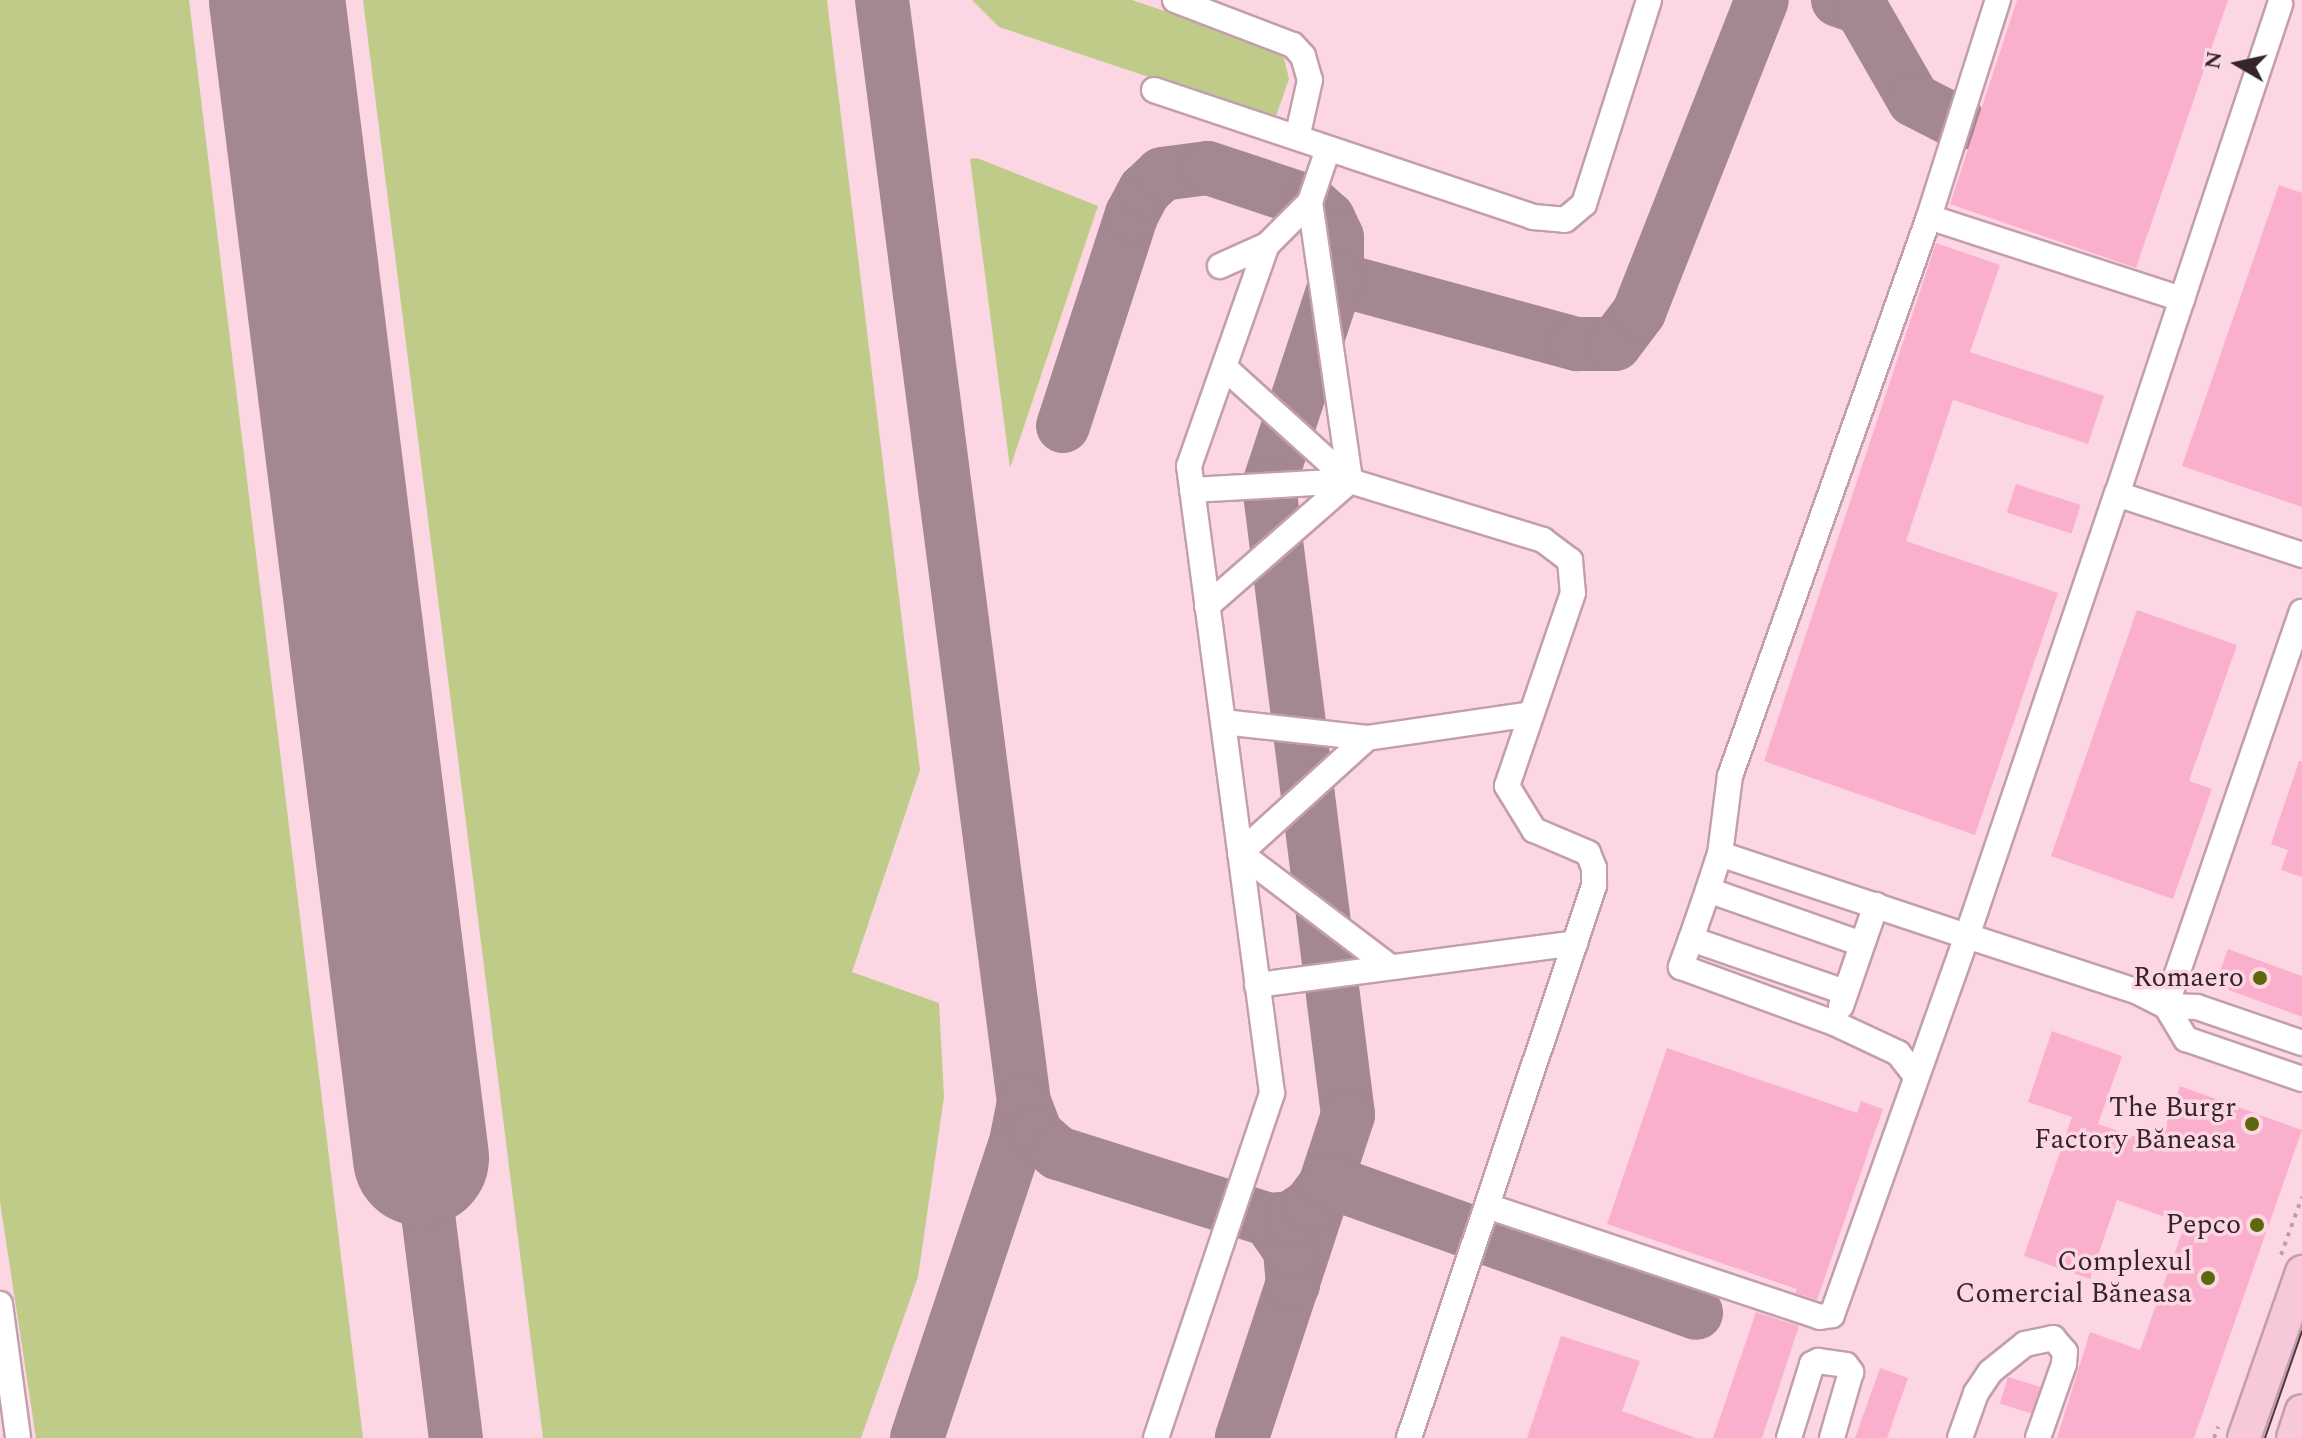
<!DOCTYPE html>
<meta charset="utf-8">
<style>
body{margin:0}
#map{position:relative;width:2302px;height:1438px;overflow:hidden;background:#fdd6e4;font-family:Spectral,serif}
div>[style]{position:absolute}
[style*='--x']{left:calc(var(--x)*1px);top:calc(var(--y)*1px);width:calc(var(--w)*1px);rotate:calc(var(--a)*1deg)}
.green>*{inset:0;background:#bfcc89}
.taxiway>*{height:54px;margin:-27px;padding:0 27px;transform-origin:27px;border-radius:27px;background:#a38791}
.runway>*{height:136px;margin:-68px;padding:0 68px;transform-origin:68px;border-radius:68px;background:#a38791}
.building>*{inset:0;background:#fab0cc;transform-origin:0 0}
.path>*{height:4px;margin-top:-2px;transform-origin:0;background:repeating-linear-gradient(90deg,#bc9da8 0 4px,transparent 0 10px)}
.roads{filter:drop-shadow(2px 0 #c39eac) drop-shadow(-2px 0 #c39eac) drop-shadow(0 2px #c39eac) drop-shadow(0 -2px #c39eac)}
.minor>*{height:24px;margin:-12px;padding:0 12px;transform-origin:12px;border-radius:12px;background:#fff}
.major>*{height:32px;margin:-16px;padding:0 16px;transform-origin:16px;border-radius:16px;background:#f6c8da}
.tram>*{height:2px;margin:-1px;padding:0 1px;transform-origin:1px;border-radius:1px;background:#49383e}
.dots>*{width:22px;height:22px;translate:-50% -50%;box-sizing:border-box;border:4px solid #fdd6e4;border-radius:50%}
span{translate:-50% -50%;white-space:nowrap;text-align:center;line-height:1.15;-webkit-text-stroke:7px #fdd6e4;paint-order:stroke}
.poi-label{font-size:28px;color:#33252a}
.right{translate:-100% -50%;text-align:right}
.north{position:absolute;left:2198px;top:24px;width:80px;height:80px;-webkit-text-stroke:6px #fdd6e4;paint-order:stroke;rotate:279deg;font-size:22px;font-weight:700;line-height:32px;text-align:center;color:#33252a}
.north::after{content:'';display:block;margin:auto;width:28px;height:36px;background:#33252a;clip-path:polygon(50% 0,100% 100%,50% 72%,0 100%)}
</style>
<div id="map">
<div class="green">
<div style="clip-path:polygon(0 0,189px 0,363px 1438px,36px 1438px,0 1202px)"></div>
<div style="clip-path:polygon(363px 0,827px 0,920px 770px,852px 972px,939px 1003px,944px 1097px,918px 1277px,861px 1438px,543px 1438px)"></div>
<div style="clip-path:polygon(972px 0,1132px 0,1271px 47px,1284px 58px,1289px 79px,1275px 119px,999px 27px)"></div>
<div style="clip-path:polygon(977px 158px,1098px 206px,1010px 468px,970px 159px)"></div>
</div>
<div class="taxiway">
<div style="--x:882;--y:0;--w:1111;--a:82.66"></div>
<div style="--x:1024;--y:1102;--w:41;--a:101.3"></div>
<div style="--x:1016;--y:1142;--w:312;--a:108.5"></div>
<div style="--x:1838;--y:0;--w:24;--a:19"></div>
<div style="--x:1861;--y:8;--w:106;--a:60.1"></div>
<div style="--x:1914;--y:100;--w:51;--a:27.1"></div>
<div style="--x:1337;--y:279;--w:249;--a:15.2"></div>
<div style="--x:1577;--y:344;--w:38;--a:0"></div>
<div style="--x:1615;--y:344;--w:40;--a:-53"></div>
<div style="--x:1639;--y:312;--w:335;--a:-68.5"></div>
<div style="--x:1063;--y:426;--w:223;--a:-72"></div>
<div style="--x:1132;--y:214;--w:27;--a:-62"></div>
<div style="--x:1145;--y:190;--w:23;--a:-43"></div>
<div style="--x:1162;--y:174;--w:46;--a:-7.4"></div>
<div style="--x:1208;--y:168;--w:108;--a:18.4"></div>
<div style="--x:1310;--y:202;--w:24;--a:42"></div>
<div style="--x:1328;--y:218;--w:21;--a:65"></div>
<div style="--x:1337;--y:237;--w:42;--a:90"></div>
<div style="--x:1337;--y:279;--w:217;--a:108.3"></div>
<div style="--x:1269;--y:485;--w:635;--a:82.85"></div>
<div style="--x:1348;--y:1115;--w:340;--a:108.2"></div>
<div style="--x:1024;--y:1102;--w:34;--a:69"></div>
<div style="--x:1036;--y:1134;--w:29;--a:41"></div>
<div style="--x:1058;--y:1153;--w:221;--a:17.6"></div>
<div style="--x:421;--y:1158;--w:282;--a:82.9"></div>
<div style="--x:1293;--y:1285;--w:35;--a:-95"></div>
<div style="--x:1290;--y:1250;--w:37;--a:-125"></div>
<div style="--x:1269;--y:1220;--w:22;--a:-5"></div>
<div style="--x:1291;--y:1218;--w:23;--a:-34"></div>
<div style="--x:1310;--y:1205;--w:30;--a:-53"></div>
<div style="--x:1328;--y:1181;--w:391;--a:19.7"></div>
</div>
<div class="runway">
<div style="--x:277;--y:0;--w:1167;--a:82.91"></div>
</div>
<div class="building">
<div style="clip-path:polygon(2017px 0,2228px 0,2136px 268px,1950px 204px)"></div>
<div style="clip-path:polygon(2279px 185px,2302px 193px,2302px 507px,2182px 466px)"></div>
<div style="clip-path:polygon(1936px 243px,2000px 265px,1970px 352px,2104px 396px,2088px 444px,1953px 400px,1906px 541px,2058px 593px,1975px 835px,1764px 761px)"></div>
<div style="left:2016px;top:484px;width:68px;height:30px;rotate:18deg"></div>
<div style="clip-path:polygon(2137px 610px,2237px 645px,2189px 781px,2212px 789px,2173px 899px,2051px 856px)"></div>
<div style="clip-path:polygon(2299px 761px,2302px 761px,2302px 877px,2281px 870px,2288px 850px,2271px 844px)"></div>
<div style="clip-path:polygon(2228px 949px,2302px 976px,2302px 1017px,2215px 985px)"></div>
<div style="clip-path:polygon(2052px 1031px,2122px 1056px,2098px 1124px,2159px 1145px,2180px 1086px,2302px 1130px,2194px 1438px,2057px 1438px,2090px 1332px,2140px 1350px,2185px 1224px,2117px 1200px,2090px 1279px,2024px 1256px,2072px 1117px,2028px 1102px)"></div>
<div style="clip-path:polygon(1667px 1048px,1857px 1113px,1861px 1101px,1883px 1109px,1817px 1300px,1795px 1293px,1797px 1289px,1607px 1224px)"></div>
<div style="clip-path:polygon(1756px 1312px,1799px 1326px,1762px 1438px,1713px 1438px)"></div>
<div style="clip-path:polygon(1561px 1336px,1640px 1361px,1622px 1411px,1696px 1438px,1527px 1438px)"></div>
<div style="clip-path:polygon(1880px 1368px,1908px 1378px,1887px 1438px,1855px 1438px)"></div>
<div style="left:2008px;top:1377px;width:34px;height:28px;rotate:17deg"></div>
</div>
<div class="path">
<div style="--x:2281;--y:1255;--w:62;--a:-70.1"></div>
<div style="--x:2214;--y:1438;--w:12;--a:-70"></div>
</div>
<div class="roads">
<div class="minor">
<div style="--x:1175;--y:0;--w:126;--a:20.9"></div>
<div style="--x:1293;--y:45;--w:15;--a:48"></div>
<div style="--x:1303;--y:56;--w:25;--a:74"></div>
<div style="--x:1310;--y:80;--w:59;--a:102.6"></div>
<div style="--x:1154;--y:90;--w:400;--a:18.5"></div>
<div style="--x:1533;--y:217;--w:32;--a:5"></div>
<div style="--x:1565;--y:220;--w:25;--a:-40"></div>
<div style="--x:1584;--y:204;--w:214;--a:-72.3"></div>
<div style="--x:1328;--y:149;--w:56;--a:108.8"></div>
<div style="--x:1310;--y:202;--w:282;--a:81.8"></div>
<div style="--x:1350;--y:481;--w:202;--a:17"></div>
<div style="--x:1543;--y:540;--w:34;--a:37"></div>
<div style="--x:1570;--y:560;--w:33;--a:85"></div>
<div style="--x:1573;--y:593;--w:204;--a:108.9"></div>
<div style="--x:1507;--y:786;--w:52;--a:58.5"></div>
<div style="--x:1534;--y:830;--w:59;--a:23.1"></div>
<div style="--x:1588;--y:853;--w:16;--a:68"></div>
<div style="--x:1594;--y:868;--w:18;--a:90"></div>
<div style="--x:1594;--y:886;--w:582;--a:108.53"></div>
<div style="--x:1929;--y:217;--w:228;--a:-72.4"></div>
<div style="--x:1220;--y:266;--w:51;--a:-24.1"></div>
<div style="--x:2182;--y:299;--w:311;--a:-71.6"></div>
<div style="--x:1225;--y:368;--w:169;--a:42.1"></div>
<div style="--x:1192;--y:490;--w:158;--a:-3.3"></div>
<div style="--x:1207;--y:606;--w:190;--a:-41.2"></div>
<div style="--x:1223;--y:722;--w:145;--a:6.3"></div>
<div style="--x:1367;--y:738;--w:166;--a:-8.3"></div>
<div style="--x:1367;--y:738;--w:171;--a:137.8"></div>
<div style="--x:1240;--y:853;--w:188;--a:37.2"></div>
<div style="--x:1720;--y:854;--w:79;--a:-82.7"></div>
<div style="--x:1730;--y:776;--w:593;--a:-70.4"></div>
<div style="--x:1929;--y:217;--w:266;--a:18"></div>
<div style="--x:2182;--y:299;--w:206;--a:108.4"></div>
<div style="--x:2117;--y:494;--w:195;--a:18.2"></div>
<div style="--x:1708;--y:890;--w:52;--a:109.1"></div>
<div style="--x:1691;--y:939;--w:163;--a:19"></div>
<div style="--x:1691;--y:939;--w:30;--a:110"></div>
<div style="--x:1681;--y:967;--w:163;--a:20.1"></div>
<div style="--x:1834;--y:1023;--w:71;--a:25.1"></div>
<div style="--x:1898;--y:1053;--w:29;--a:52"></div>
<div style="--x:1862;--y:944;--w:163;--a:-160.7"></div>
<div style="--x:1708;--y:890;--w:38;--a:-72"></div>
<div style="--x:1720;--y:854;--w:260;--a:18.4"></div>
<div style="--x:1967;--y:936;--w:467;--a:-71.3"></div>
<div style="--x:1257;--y:985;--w:321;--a:-7.5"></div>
<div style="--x:1841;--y:1006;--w:107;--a:-70.9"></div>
<div style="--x:2166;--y:1006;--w:417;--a:-71"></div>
<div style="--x:2166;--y:1006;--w:39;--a:59"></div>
<div style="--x:2186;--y:1039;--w:123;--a:19"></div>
<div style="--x:1487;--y:1206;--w:351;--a:18.4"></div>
<div style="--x:1820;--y:1317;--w:12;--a:-9"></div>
<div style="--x:1832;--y:1315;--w:402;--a:-70.4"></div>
<div style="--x:1967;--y:936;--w:180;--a:18.1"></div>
<div style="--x:2138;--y:992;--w:31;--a:27"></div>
<div style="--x:2166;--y:1006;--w:31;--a:2"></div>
<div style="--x:2197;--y:1007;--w:111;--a:18.9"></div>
<div style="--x:0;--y:1304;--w:135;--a:82.3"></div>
<div style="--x:1156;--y:1438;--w:364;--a:-71.4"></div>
<div style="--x:1272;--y:1093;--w:632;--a:-97.54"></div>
<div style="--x:1189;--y:466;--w:234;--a:-70.6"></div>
<div style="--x:1267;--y:245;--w:61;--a:-45"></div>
<div style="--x:1789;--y:1438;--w:77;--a:-72.7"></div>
<div style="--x:1812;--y:1364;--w:7;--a:-27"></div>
<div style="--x:1818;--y:1361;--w:28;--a:8"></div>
<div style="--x:1846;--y:1365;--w:9;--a:54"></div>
<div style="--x:1851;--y:1372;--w:69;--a:106.1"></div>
<div style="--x:1960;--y:1438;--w:48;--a:-70.4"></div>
<div style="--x:1976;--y:1393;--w:25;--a:-56"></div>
<div style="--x:1990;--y:1372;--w:45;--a:-38.7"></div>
<div style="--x:2025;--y:1344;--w:29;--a:-12"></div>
<div style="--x:2053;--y:1338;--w:18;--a:49"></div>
<div style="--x:2065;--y:1352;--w:12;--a:95"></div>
<div style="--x:2064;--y:1364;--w:78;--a:109.4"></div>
</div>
<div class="major">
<div style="--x:2244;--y:1438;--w:176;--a:-70.7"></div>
<div style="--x:2293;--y:1438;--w:28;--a:-72"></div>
</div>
</div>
<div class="tram">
<div style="--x:2265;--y:1438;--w:113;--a:-70.9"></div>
</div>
<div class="dots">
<div style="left:2260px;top:978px;background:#5c680c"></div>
<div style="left:2252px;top:1124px;background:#5c680c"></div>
<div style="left:2257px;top:1225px;background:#5c680c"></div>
<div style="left:2208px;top:1278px;background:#5c680c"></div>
</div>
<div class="poi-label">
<span class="right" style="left:2244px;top:978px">Romaero</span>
<span class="right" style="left:2236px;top:1124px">The Burgr<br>Factory Băneasa</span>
<span class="right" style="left:2241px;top:1225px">Pepco</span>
<span class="right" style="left:2192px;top:1278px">Complexul<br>Comercial Băneasa</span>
</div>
<div class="north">N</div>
</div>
